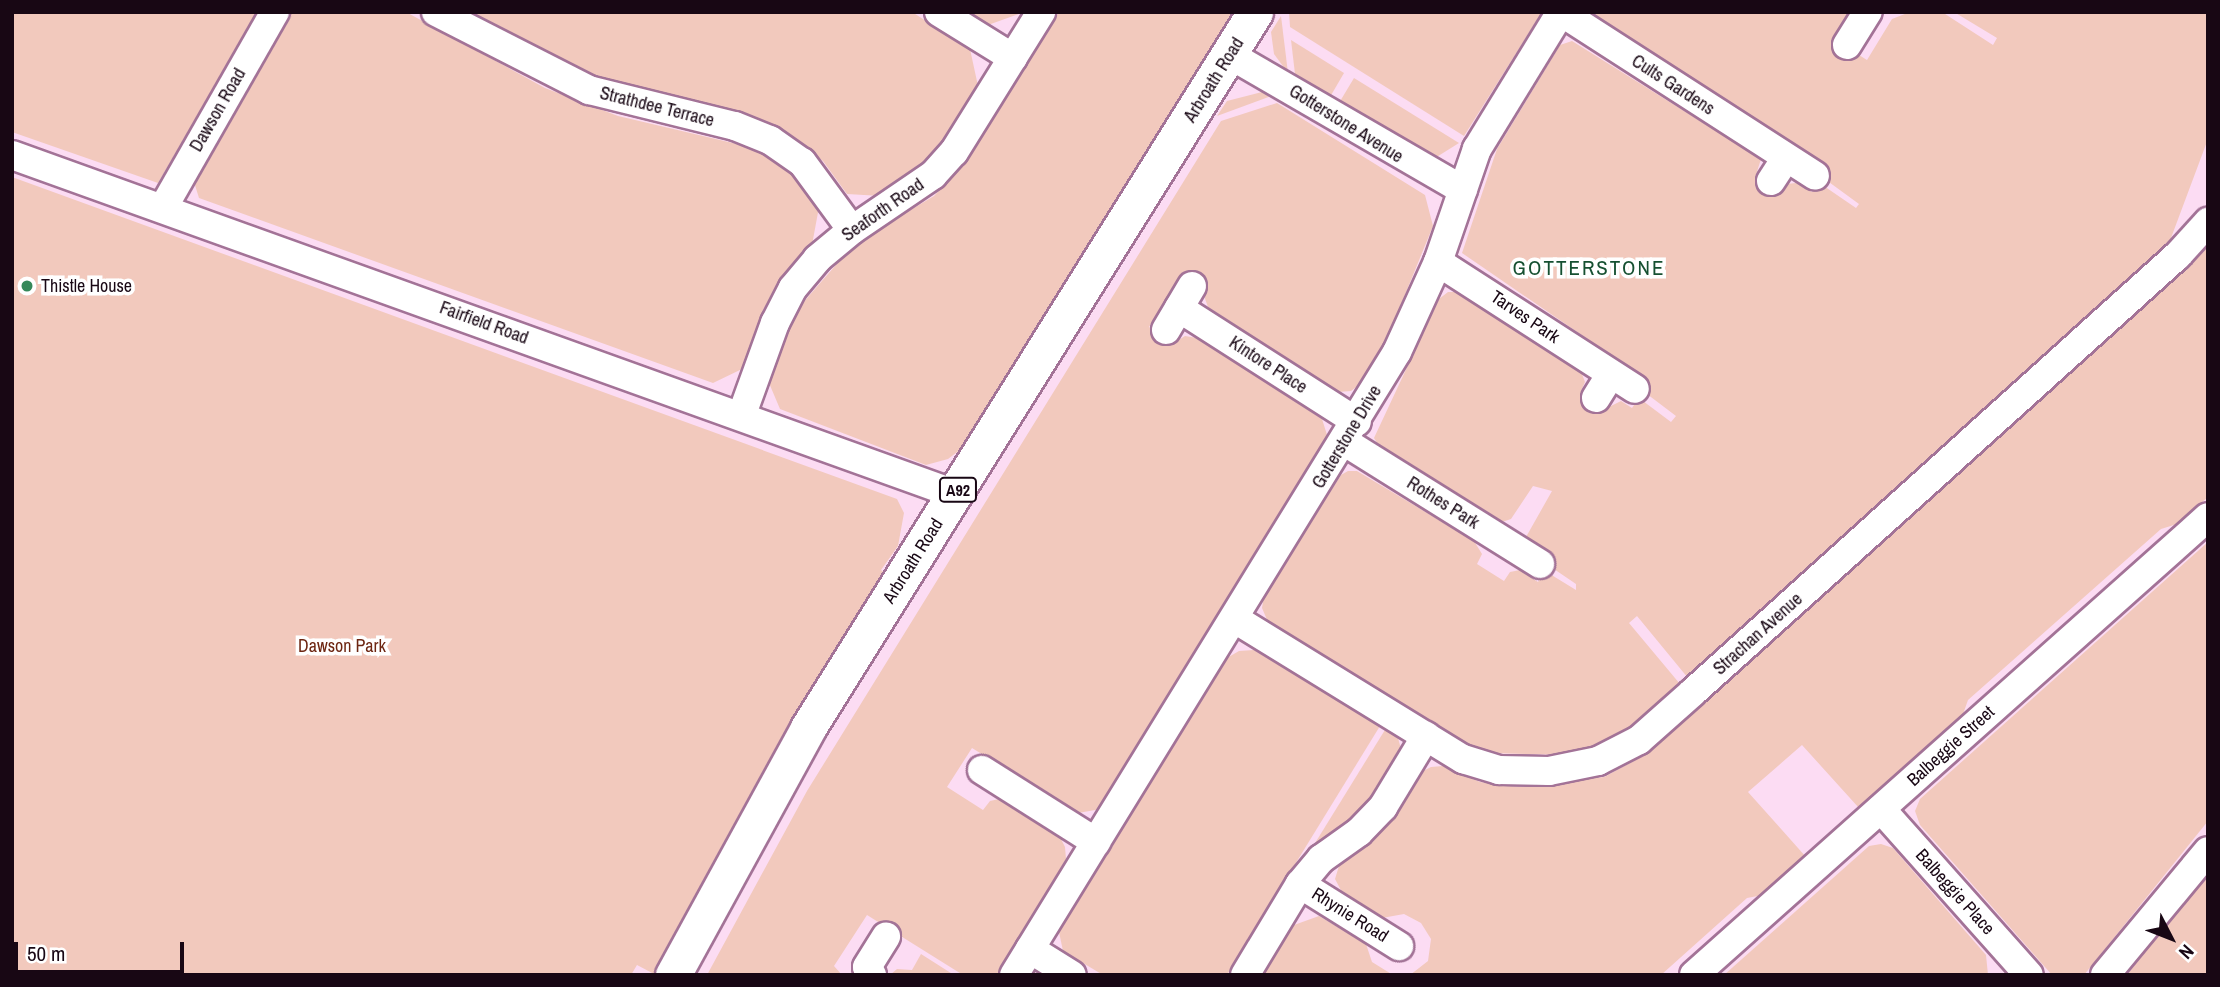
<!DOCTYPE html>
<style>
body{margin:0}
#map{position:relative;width:2220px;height:987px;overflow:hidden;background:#fcdcf3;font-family:"Archivo Narrow",sans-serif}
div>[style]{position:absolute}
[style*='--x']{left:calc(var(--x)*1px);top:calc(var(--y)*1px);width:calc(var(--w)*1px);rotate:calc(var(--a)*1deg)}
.green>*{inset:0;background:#f2c9bd}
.roads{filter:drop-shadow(2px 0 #a37397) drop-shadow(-2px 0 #a37397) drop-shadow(0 2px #a37397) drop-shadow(0 -2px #a37397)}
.minor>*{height:28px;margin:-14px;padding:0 14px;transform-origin:14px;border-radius:14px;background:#fff}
.major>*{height:35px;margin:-17.5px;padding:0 17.5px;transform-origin:17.5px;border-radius:17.5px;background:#fff}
.dots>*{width:19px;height:19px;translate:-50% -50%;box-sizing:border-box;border:4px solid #fff;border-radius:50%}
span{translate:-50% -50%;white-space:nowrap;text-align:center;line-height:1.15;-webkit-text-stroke:7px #fff;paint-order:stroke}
.shield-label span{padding:2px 5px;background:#fff;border:2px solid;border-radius:5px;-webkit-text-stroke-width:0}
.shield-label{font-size:16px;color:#180714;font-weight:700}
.street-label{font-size:18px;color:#180714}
.poi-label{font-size:18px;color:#180714}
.left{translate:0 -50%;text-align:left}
.park-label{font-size:18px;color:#6d2612}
.quarter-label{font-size:21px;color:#165031;letter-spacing:2px}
.frame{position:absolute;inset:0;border:14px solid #180714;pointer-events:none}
.north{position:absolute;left:2136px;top:903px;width:70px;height:70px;-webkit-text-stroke:5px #fff;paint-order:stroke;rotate:132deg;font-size:19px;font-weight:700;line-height:28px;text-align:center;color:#180714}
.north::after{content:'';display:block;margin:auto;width:24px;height:32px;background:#180714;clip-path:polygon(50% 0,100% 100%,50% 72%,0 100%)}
.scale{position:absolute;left:14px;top:942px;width:170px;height:32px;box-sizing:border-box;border:4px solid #180714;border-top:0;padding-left:9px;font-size:21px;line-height:24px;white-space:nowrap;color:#180714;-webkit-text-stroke:5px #fff;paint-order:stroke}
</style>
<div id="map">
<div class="green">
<div style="clip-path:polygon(12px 12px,258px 12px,158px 183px,12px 132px)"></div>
<div style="clip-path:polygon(291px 12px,406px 12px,545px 88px,618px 116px,754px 148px,785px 168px,819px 207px,812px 245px,764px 308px,742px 369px,713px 383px,199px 198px,194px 182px)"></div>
<div style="clip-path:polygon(468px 12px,912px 12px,970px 49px,978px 86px,939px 147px,912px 176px,881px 196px,847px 194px,823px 161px,778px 128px,739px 112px,597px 77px)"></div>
<div style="clip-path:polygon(967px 12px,1024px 12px,988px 25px)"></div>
<div style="clip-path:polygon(1059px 12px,1236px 12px,965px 446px,948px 459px,926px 465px,780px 409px,769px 383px,794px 313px,842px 258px,872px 233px,934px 196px,963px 165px)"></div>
<div style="clip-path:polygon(1289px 12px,1542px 12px,1464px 136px,1290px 27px)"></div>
<div style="clip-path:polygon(1591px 12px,1851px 12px,1835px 40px,1867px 60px,1892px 19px,1910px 12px,1942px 12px,1993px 45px,1997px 38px,1954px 12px,2208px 12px,2208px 139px,2168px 246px,1688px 678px,1637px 616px,1629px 623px,1680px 684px,1632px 727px,1605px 743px,1567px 755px,1490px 753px,1462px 742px,1268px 622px,1262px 608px,1264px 596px,1341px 475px,1348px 471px,1357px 471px,1474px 541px,1482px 554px,1477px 564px,1504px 581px,1510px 572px,1520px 570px,1538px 582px,1545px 571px,1576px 590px,1576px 584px,1548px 565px,1554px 555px,1526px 537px,1552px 491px,1533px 486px,1511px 519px,1502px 522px,1379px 446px,1374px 438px,1439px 299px,1448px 292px,1459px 292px,1582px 374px,1585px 382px,1581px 391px,1607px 408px,1621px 401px,1632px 408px,1639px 398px,1671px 422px,1676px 416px,1643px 391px,1650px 382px,1462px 253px,1497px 149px,1560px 45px,1572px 41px,1761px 159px,1755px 178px,1779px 193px,1787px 184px,1796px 183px,1812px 192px,1818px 182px,1856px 208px,1859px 204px,1822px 177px,1820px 161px)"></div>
<div style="clip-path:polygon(1281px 16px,1288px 73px,1274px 54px,1271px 32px)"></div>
<div style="clip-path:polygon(1291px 40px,1344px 73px,1330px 97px,1295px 74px)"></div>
<div style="clip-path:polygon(1354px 78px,1459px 143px,1435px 158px,1339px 103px)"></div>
<div style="clip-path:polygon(1262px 92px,1274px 95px,1217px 116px,1227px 101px)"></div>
<div style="clip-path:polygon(1277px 103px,1425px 195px,1433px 226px,1389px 334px,1364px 381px,1351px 391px,1338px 392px,1208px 307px,1204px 296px,1208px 289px,1183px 273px,1149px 327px,1174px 343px,1185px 336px,1197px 338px,1322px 419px,1328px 438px,1101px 809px,1078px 813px,972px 748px,947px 787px,983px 810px,990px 801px,999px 799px,1060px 837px,1065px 847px,1066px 859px,997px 975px,963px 975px,867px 915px,834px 966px,842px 975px,707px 975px,807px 791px,1221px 121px)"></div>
<div style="clip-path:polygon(12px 177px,897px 499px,904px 513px,898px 546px,881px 570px,886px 574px,656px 975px,637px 965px,631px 975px,12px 975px)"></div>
<div style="clip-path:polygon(2208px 247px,2208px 497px,2177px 524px,2161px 529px,1968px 700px,1962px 717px,1859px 808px,1802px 745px,1748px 792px,1806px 857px,1763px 895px,1747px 898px,1661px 975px,1410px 975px,1428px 961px,1431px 939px,1421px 923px,1404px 914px,1382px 918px,1343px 894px,1335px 879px,1339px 866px,1372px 842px,1393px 819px,1421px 772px,1431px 767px,1443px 766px,1480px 782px,1520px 787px,1604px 777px,1643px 756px)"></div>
<div style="clip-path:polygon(2208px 542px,2208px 821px,2084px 975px,2052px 975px,1920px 825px,1915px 811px,1920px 799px)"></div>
<div style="clip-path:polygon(1254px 650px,1380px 726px,1227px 975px,1103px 975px,1063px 951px,1059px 932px,1227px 658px,1239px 651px)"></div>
<div style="clip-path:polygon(1388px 725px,1398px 738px,1403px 756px,1368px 812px,1318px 851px,1312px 848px)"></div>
<div style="clip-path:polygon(1881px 844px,1893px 848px,1986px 955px,1988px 975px,1724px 975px,1869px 846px)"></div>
<div style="clip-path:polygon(2208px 874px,2208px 975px,2127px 975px,2187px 897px)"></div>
<div style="clip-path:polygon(1319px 916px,1366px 944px,1372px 962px,1393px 975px,1263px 975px,1294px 925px)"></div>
<div style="clip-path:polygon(921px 954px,954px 975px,890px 975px,897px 969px,912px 970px)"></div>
</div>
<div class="roads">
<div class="minor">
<div style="--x:436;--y:12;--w:172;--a:27"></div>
<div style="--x:589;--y:90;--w:150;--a:13.9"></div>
<div style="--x:735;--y:126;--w:38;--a:22"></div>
<div style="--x:770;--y:140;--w:39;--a:35"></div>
<div style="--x:802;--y:162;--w:84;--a:53.7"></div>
<div style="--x:939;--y:12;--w:87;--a:31.9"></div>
<div style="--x:1561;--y:12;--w:302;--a:32.8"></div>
<div style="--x:1847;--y:45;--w:39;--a:-58"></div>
<div style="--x:1230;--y:55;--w:269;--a:30.1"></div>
<div style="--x:12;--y:155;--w:1002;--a:19.77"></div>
<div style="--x:1771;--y:181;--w:27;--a:-57"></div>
<div style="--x:163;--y:208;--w:226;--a:-60.3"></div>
<div style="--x:1438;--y:262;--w:234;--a:32.8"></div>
<div style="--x:1179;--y:308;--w:211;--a:32.6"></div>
<div style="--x:1166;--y:330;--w:51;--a:-59.4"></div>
<div style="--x:1596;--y:398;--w:28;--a:-58"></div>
<div style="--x:742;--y:414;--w:97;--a:-70.1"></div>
<div style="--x:775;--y:323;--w:39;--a:-63"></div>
<div style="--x:793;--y:288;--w:38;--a:-50"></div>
<div style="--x:817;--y:259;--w:45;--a:-39.6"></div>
<div style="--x:852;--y:230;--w:98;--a:-34.2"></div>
<div style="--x:933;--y:175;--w:31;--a:-48"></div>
<div style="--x:954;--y:152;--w:165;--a:-58.1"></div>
<div style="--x:1345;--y:442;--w:230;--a:32"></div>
<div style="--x:1235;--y:619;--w:268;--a:31.6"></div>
<div style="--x:1463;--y:759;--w:38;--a:17"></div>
<div style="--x:1499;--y:770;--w:50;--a:1.1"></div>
<div style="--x:1549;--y:771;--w:50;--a:-11.5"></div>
<div style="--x:1598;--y:761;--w:46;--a:-27.1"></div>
<div style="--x:1639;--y:740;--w:72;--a:-41.6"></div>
<div style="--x:1693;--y:692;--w:653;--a:-42.02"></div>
<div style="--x:2178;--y:255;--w:45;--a:-47.7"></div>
<div style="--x:982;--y:770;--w:135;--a:32.3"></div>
<div style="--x:1881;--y:809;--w:222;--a:48.3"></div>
<div style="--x:1300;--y:884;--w:117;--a:32.1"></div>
<div style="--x:1030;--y:949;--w:49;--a:31.8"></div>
<div style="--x:872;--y:975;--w:9;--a:-122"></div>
<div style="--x:867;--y:967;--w:36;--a:-58"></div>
<div style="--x:1014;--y:975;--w:731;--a:-58.42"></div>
<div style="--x:1397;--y:352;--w:99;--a:-65.5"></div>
<div style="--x:1438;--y:262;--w:120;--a:-71"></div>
<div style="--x:1477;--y:149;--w:161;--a:-58.5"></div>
<div style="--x:1245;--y:975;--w:106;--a:-58.9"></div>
<div style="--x:1300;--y:884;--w:33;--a:-50"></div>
<div style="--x:1321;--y:859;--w:47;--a:-35.4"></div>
<div style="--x:1359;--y:832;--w:35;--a:-46"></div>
<div style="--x:1383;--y:807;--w:83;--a:-58.8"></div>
<div style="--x:1694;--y:975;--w:688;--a:-41.7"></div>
<div style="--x:2105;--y:975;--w:161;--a:-50.3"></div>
</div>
<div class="major">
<div style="--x:673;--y:975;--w:281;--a:-61.3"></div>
<div style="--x:808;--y:728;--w:844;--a:-58.02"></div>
</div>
</div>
<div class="dots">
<div style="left:27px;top:286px;background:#358859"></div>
</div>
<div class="shield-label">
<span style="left:958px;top:490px">A92</span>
</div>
<div class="street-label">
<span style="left:1214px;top:80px;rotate:-58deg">Arbroath Road</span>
<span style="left:1673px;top:85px;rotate:33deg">Cults Gardens</span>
<span style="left:657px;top:107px;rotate:14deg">Strathdee Terrace</span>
<span style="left:218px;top:110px;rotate:-60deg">Dawson Road</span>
<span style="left:1346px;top:124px;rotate:32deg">Gotterstone Avenue</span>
<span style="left:883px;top:210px;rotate:-35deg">Seaforth Road</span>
<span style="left:1525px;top:317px;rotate:34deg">Tarves Park</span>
<span style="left:484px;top:323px;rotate:20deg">Fairfield Road</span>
<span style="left:1268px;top:365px;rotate:33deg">Kintore Place</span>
<span style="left:1347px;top:437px;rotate:-59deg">Gotterstone Drive</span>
<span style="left:1443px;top:503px;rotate:32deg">Rothes Park</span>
<span style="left:913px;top:561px;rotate:-58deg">Arbroath Road</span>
<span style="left:1758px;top:634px;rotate:-42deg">Strachan Avenue</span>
<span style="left:1951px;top:746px;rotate:-42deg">Balbeggie Street</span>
<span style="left:1955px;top:892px;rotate:48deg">Balbeggie Place</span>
<span style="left:1350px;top:915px;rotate:32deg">Rhynie Road</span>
</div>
<div class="poi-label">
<span class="left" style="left:41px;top:286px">Thistle House</span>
</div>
<div class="park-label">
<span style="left:342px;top:646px">Dawson Park</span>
</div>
<div class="quarter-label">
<span style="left:1589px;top:268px">GOTTERSTONE</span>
</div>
<div class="frame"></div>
<div class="north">N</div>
<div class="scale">50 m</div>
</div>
